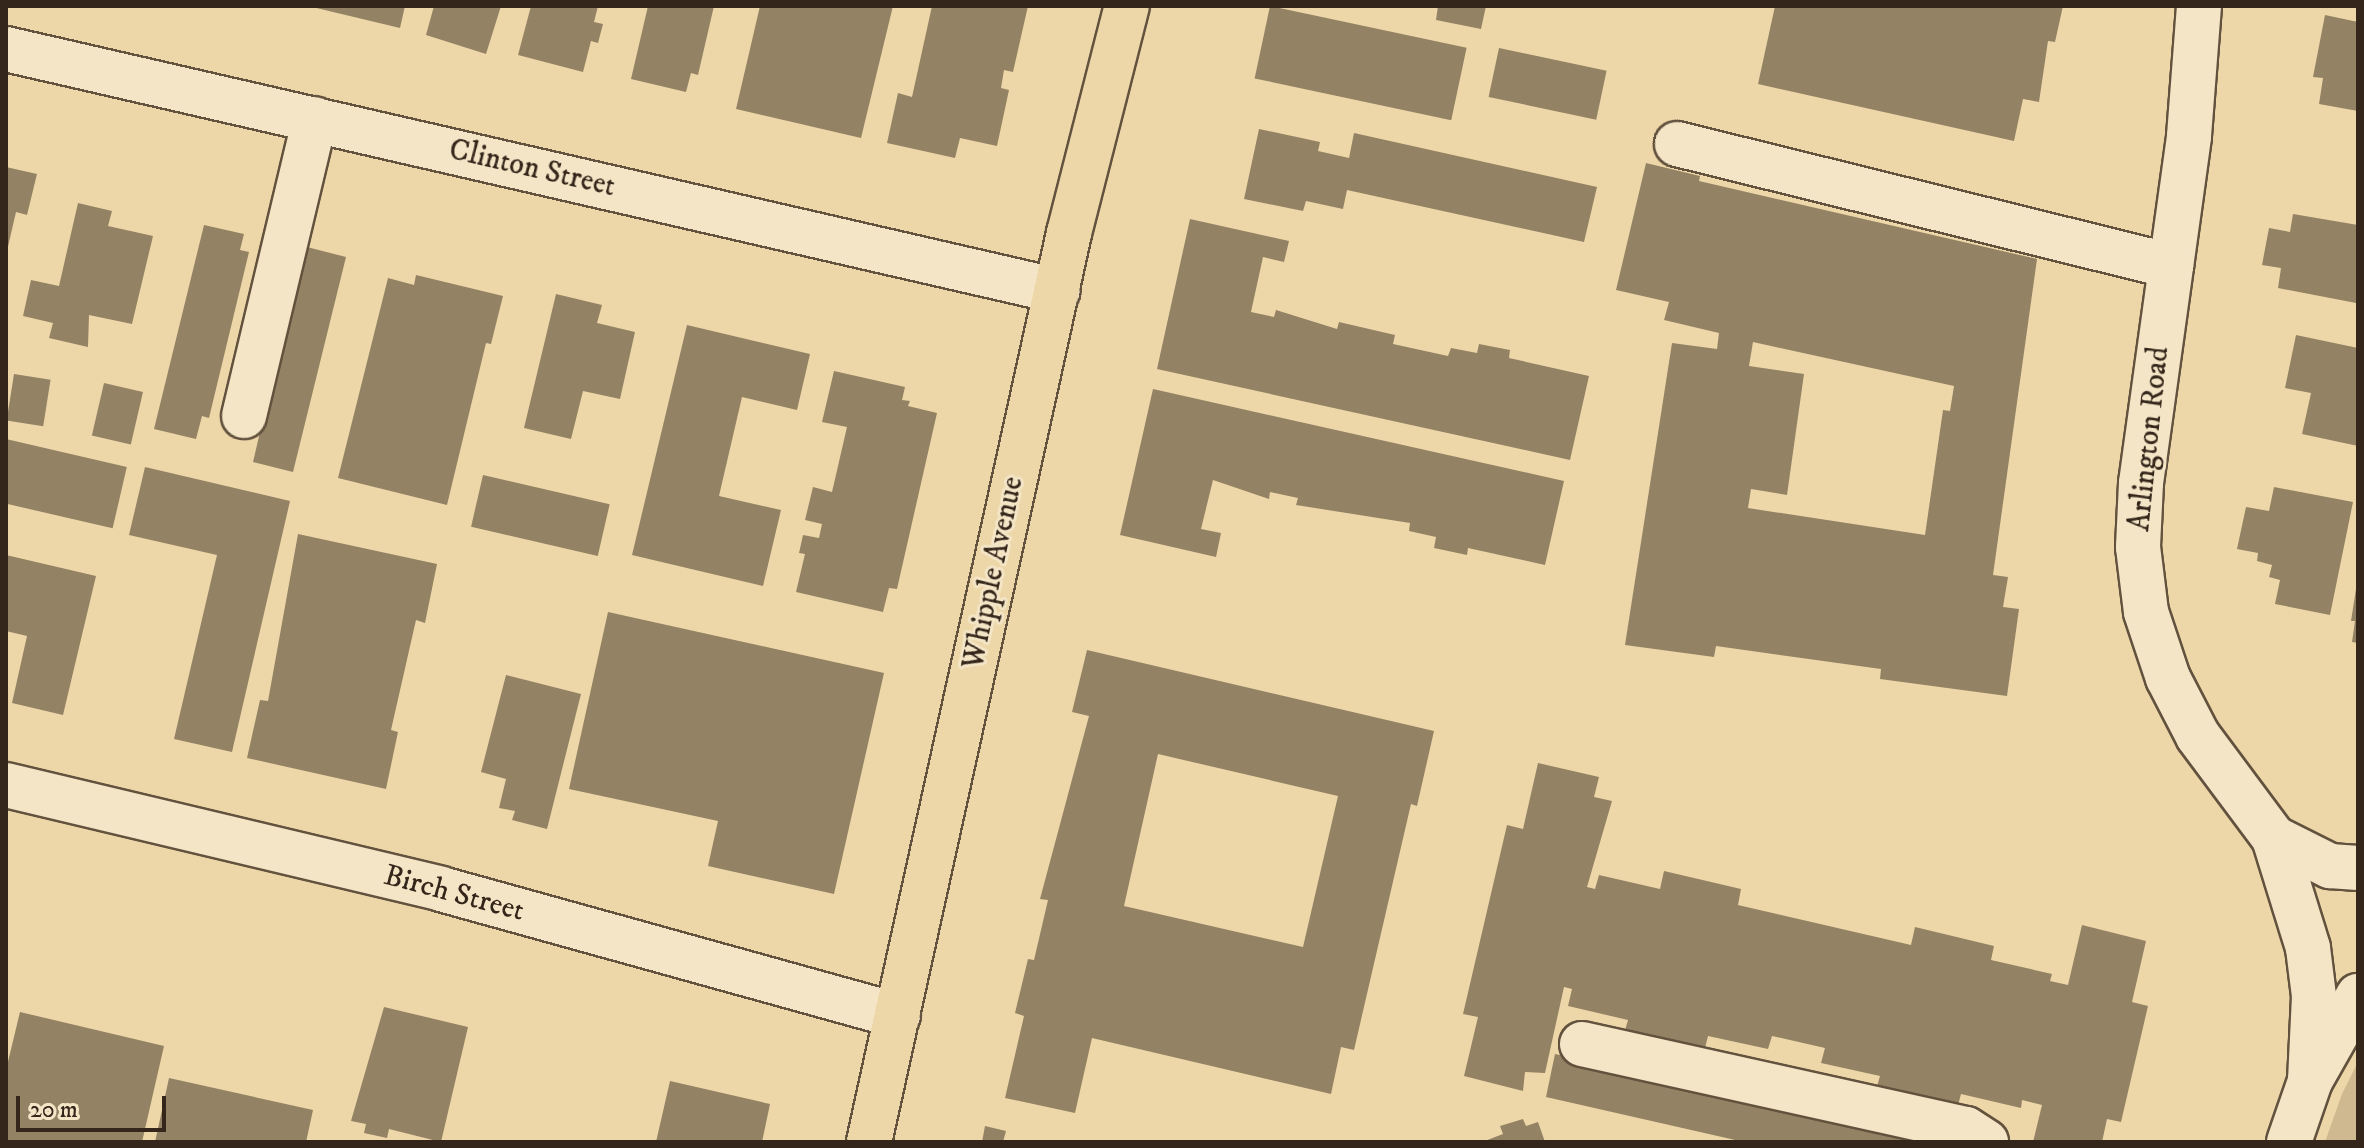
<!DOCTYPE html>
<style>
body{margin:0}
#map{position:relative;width:2364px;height:1148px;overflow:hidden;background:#edd7a8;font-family:"IM FELL DW Pica",serif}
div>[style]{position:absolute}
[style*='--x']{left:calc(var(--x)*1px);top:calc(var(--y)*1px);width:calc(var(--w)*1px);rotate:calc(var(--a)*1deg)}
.green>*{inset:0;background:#ceb990}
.building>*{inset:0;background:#948264;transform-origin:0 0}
.roads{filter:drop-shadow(2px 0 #62523e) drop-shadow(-2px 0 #62523e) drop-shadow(0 2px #62523e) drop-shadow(0 -2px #62523e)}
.minor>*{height:44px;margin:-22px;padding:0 22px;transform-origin:22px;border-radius:22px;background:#f3e5c6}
.major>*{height:44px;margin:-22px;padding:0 22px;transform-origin:22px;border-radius:22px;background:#edd7a8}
span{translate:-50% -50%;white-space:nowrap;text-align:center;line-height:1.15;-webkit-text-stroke:6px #f3e5c6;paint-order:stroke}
.street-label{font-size:30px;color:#34261a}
.frame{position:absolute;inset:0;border:8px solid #34261a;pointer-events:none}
.scale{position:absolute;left:16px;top:1096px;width:150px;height:36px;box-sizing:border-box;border:4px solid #34261a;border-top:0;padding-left:10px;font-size:24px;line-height:28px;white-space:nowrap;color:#34261a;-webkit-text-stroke:6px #f3e5c6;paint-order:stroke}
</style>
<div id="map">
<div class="green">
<div style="clip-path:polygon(2358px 1062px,2358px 1142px,2325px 1142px,2342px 1094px)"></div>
</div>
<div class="building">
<div style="clip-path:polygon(308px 6px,405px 6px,400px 28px)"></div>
<div style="clip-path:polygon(434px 6px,501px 6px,486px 54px,426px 35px)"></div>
<div style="clip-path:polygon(531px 6px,598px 6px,594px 22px,603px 24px,598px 43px,591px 41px,583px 72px,518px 55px)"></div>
<div style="clip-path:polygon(648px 6px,714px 6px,698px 75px,691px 73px,686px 92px,631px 79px)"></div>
<div style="clip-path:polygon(760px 6px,893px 6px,861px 138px,736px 109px)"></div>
<div style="clip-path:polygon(932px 6px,1028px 6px,1013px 72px,1004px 70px,1001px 88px,1009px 90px,997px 146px,960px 138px,955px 158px,887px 143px,898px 93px,912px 97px)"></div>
<div style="left:1270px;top:6px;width:201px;height:74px;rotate:12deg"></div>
<div style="clip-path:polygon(1438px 6px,1486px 6px,1481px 29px,1436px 20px)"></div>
<div style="clip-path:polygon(1775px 6px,2063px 6px,2055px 42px,2048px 41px,2039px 102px,2023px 99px,2014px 141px,1758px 84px)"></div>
<div style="clip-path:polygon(2325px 15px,2358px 22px,2358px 111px,2319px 104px,2323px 78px,2313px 77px)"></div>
<div style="left:1499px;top:48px;width:110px;height:50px;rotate:12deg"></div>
<div style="clip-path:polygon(1259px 129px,1320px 142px,1318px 151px,1349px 158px,1354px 133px,1597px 187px,1584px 242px,1347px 190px,1343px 209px,1306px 201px,1303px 211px,1244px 199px)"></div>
<div style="clip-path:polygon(evenodd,1646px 163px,1700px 176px,1699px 181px,2037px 259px,1993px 575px,2008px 577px,2003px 607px,2019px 609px,2007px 696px,1880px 679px,1881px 669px,1716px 646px,1714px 657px,1625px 645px,1672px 343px,1717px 349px,1719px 333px,1664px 320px,1669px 302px,1616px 290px,1646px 163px,1753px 342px,1954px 386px,1950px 411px,1943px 410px,1925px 535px,1748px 508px,1751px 489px,1787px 495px,1804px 374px,1749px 366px,1753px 342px)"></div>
<div style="clip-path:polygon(6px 167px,37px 174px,27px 215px,16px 212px,7px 251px)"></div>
<div style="clip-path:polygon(78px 203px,112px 211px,108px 226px,153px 236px,132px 324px,89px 315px,88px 347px,49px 338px,53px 323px,23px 316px,31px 280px,59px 286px)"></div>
<div style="clip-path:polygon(2293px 214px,2358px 225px,2356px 303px,2278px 288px,2281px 268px,2262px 265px,2269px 228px,2290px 232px)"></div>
<div style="clip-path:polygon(1190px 219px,1289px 241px,1284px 262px,1263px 257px,1251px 312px,1274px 317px,1276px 310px,1337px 329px,1339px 322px,1395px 335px,1393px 344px,1448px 356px,1451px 348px,1477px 353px,1479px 344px,1510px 350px,1509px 358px,1589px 376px,1570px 460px,1157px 369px)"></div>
<div style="clip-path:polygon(204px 225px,244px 234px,240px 250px,249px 252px,209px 418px,202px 416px,196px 439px,154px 429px)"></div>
<div style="clip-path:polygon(303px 246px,346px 257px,293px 472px,253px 462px,260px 432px,253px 430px)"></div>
<div style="clip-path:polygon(416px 275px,503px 296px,491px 344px,486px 343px,447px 505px,338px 478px,388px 278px,414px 285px)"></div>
<div style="clip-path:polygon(556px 294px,602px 305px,597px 323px,635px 332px,620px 399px,583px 391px,571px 439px,524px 428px)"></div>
<div style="clip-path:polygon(687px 325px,810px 354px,797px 410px,742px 397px,719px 496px,781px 510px,763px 586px,632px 555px)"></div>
<div style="clip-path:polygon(2296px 335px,2358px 348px,2358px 446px,2302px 434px,2311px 393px,2285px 388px)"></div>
<div style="clip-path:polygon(834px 371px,905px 387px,902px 400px,910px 401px,908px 406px,937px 413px,897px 589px,889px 588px,883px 612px,796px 592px,805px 554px,799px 553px,803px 535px,819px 538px,822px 524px,805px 520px,813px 487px,832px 492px,847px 427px,822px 422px)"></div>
<div style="left:14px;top:374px;width:37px;height:47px;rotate:9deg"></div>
<div style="left:104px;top:383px;width:40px;height:54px;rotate:13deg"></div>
<div style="clip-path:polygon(1153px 389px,1564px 481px,1545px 565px,1468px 548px,1467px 555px,1434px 548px,1436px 537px,1409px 531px,1410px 523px,1296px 505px,1298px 498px,1270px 492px,1269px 499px,1213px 480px,1201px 529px,1221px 533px,1216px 557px,1120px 535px)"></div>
<div style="left:6px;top:439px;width:124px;height:63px;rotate:13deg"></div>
<div style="clip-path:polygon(145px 467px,290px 501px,232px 752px,174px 739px,217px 555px,129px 535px)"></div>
<div style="left:483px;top:475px;width:130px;height:53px;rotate:13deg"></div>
<div style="clip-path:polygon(2274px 487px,2353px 502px,2330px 615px,2275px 604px,2280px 580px,2269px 577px,2272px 565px,2257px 561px,2258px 553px,2237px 549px,2246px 507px,2269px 511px)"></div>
<div style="clip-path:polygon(298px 534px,437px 564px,425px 623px,416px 620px,391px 730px,398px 732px,386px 789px,247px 758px,260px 700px,268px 701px)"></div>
<div style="clip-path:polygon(6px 555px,96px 576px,63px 715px,12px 703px,27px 636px,6px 631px)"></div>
<div style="clip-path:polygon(2356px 589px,2358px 589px,2358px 643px,2352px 642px,2355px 621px,2351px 621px)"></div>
<div style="clip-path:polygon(608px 612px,884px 673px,834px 894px,708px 866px,718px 821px,569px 789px)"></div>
<div style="clip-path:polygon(evenodd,1087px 650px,1434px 731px,1417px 806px,1411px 804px,1354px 1050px,1341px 1047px,1331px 1094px,1092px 1038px,1075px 1113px,1005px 1098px,1024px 1016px,1015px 1013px,1028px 959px,1034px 960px,1048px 900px,1040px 899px,1089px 716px,1072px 712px,1087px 650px,1158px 754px,1338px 796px,1303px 947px,1124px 906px,1158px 754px)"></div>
<div style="clip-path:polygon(506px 675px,581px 694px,547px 829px,512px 820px,515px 811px,499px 808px,506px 779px,481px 772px)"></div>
<div style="clip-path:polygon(1538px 763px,1599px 777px,1594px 797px,1612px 801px,1587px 887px,1595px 889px,1599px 875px,1660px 889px,1664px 871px,1741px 889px,1738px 905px,1911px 945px,1915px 927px,1994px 946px,1991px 960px,2052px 974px,2050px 981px,2068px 985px,2082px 925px,2146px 941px,2132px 1002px,2148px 1006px,2121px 1122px,2107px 1119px,2102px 1142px,2033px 1142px,2042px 1105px,2022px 1100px,2021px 1108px,1961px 1094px,1957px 1109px,1876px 1090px,1880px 1076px,1821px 1063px,1825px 1048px,1772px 1036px,1768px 1049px,1708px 1036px,1704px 1052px,1624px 1034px,1628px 1020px,1568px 1006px,1572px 989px,1564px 987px,1545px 1073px,1525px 1072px,1523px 1091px,1464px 1076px,1478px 1017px,1463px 1014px,1507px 825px,1523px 829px)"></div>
<div style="clip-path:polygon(384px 1007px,468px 1027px,441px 1142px,389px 1129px,387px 1138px,364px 1133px,366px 1124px,351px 1121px)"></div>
<div style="clip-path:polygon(20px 1012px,164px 1046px,142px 1142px,6px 1142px,6px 1070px)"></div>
<div style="clip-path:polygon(1555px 1054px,1941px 1141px,1940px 1142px,1744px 1142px,1546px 1097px)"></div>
<div style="clip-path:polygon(169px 1078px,313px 1110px,306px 1142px,155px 1142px)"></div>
<div style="clip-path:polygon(670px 1081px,770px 1104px,762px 1142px,656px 1142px)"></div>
<div style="clip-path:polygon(1523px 1119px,1526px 1126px,1538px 1122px,1545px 1142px,1482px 1142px,1503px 1134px,1500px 1126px)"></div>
<div style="clip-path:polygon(985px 1126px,1006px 1131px,1003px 1142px,982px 1142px)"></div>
</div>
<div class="roads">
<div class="minor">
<div style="--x:2199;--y:6;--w:131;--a:94.4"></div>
<div style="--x:2189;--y:137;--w:349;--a:97.9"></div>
<div style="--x:2141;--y:483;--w:64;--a:92.7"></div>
<div style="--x:2138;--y:547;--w:65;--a:83"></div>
<div style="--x:2146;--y:612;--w:70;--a:71.6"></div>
<div style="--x:2168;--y:678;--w:65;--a:62.7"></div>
<div style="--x:2198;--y:736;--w:127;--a:53.3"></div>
<div style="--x:2274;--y:838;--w:63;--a:26.6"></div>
<div style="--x:2330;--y:866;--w:28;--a:4"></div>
<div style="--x:6;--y:49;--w:1079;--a:12.95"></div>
<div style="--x:1677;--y:144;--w:509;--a:13.87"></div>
<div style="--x:244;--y:416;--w:305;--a:-76.6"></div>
<div style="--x:6;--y:785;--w:447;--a:13.4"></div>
<div style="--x:441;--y:889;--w:474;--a:15.5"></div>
<div style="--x:2274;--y:838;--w:115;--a:72.8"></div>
<div style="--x:2308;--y:948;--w:48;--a:82.9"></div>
<div style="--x:2314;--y:996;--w:85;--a:92.7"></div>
<div style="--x:1582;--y:1044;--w:393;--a:12.5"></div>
<div style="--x:1966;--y:1129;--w:24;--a:33"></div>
<div style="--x:2289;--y:1142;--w:65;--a:-71"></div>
<div style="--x:2310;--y:1081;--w:98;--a:-60.5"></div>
</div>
<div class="major">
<div style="--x:869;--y:1142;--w:931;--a:-77.59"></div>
<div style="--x:1069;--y:233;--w:234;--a:-75.7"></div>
</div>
</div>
<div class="street-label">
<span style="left:532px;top:169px;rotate:13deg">Clinton Street</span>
<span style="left:2150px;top:439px;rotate:-84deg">Arlington Road</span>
<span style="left:994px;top:573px;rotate:-78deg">Whipple Avenue</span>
<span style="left:454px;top:894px;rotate:15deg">Birch Street</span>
</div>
<div class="frame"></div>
<div class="scale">20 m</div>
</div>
